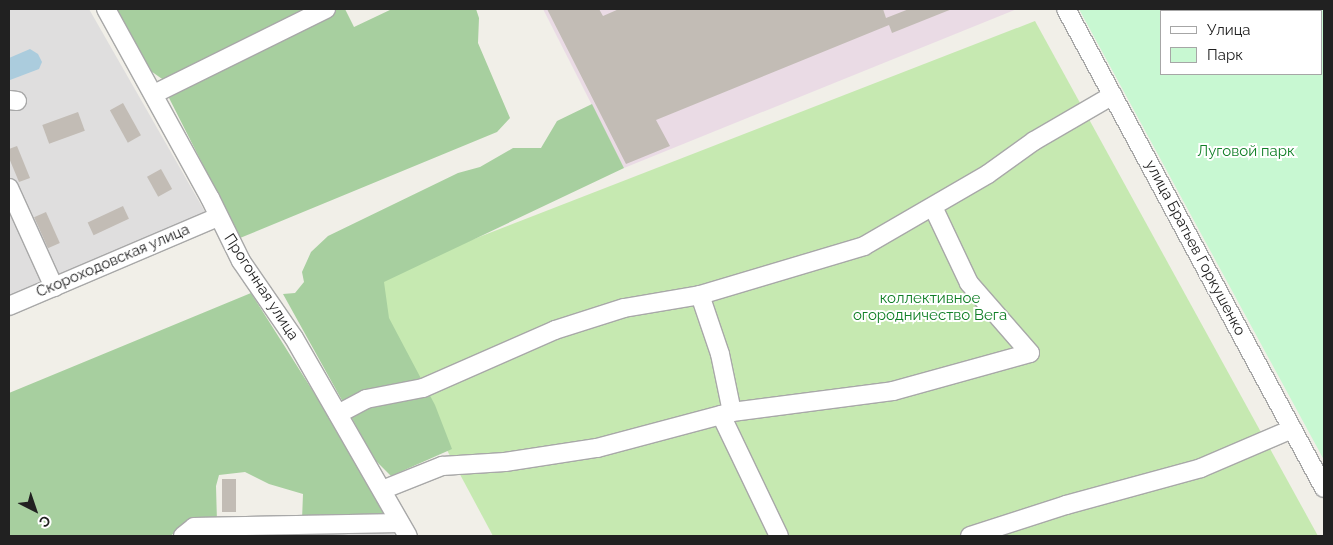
<!DOCTYPE html>
<meta charset="utf-8">
<style>
body{margin:0}
#map{position:relative;width:1333px;height:545px;overflow:hidden;background:#f1efe8;font-family:Raleway,sans-serif}
div>[style]{position:absolute}
[style*='--x']{left:calc(var(--x)*1px);top:calc(var(--y)*1px);width:calc(var(--w)*1px);rotate:calc(var(--a)*1deg)}
.residential>*{inset:0;background:#dfdede}
.industrial>*{inset:0;background:#eadbe5}
.grass>*{inset:0;background:#c6e9b1}
.forest>*{inset:0;background:#a7cf9f}
.park>*{inset:0;background:#c8f8d2}
.water>*{inset:0;background:#abccdd}
.building>*{inset:0;background:#c2bcb5;transform-origin:0 0}
.roads{filter:drop-shadow(1px 0 #a8a8a8) drop-shadow(-1px 0 #a8a8a8) drop-shadow(0 1px #a8a8a8) drop-shadow(0 -1px #a8a8a8)}
.minor>*{height:18px;margin:-9px;padding:0 9px;transform-origin:9px;border-radius:9px;background:#fff}
span{translate:-50% -50%;white-space:nowrap;text-align:center;line-height:1.15;-webkit-text-stroke:4px #fff;paint-order:stroke}
.park-label{font-size:15px;color:#107f26}
.street-label{font-size:15px;color:#212121}
.frame{position:absolute;inset:0;border:10px solid #212121;pointer-events:none}
.legend{position:absolute;left:1160px;top:10px;width:162px;height:65px;box-sizing:border-box;background:#fff;border:1px solid #a6a6a6;margin:0;padding:6px 9px;list-style:none;font-size:15px;color:#212121}
.legend li{display:flex;align-items:center;gap:10px;height:25px}
.legend b{width:25px;border:1px solid #a6a6a6}
.north{position:absolute;left:10px;top:485px;width:50px;height:50px;-webkit-text-stroke:4px #fff;paint-order:stroke;rotate:139deg;font-size:14px;font-weight:700;line-height:20px;text-align:center;color:#212121}
.north::after{content:'';display:block;margin:auto;width:18px;height:22px;background:#212121;clip-path:polygon(50% 0,100% 100%,50% 72%,0 100%)}
</style>
<div id="map">
<div class="residential">
<div style="clip-path:polygon(9px 9px,89px 9px,208px 217px,9px 300px)"></div>
<div style="clip-path:polygon(394px 533px,395px 536px,199px 536px,202px 534px)"></div>
</div>
<div class="industrial">
<div style="clip-path:polygon(543px 9px,1017px 9px,624px 168px)"></div>
</div>
<div class="grass">
<div style="clip-path:polygon(1035px 21px,1318px 536px,493px 536px,358px 284px)"></div>
</div>
<div class="forest">
<div style="clip-path:polygon(117px 9px,319px 9px,165px 81px,148px 69px)"></div>
<div style="clip-path:polygon(334px 9px,345px 9px,354px 27px,392px 9px,476px 9px,479px 18px,478px 43px,510px 118px,497px 132px,240px 238px,166px 92px)"></div>
<div style="clip-path:polygon(592px 104px,624px 168px,384px 282px,389px 318px,435px 405px,452px 449px,391px 476px,375px 460px,283px 294px,295px 293px,304px 282px,302px 272px,311px 252px,328px 236px,458px 173px,480px 167px,513px 148px,541px 148px,557px 121px)"></div>
<div style="clip-path:polygon(251px 293px,393px 518px,302px 520px,303px 494px,269px 484px,245px 472px,219px 475px,216px 486px,217px 522px,186px 525px,170px 536px,9px 536px,9px 393px)"></div>
</div>
<div class="park">
<div style="clip-path:polygon(evenodd,1079px 9px,1324px 9px,1324px 460px,1079px 9px,1162px 11px,1322px 11px,1322px 74px,1162px 74px,1162px 11px)"></div>
</div>
<div class="water">
<div style="clip-path:polygon(30px 49px,38px 54px,42px 62px,39px 69px,10px 80px,9px 58px)"></div>
</div>
<div class="building">
<div style="clip-path:polygon(547px 9px,599px 9px,603px 16px,619px 9px,883px 9px,886px 18px,909px 9px,952px 9px,892px 33px,889px 25px,656px 120px,670px 146px,626px 164px)"></div>
<div style="left:123px;top:103px;width:37px;height:15px;rotate:61deg"></div>
<div style="left:78px;top:112px;width:20px;height:38px;rotate:70deg"></div>
<div style="clip-path:polygon(17px 146px,30px 178px,19px 182px,9px 158px,9px 149px)"></div>
<div style="left:161px;top:169px;width:23px;height:16px;rotate:61deg"></div>
<div style="left:123px;top:206px;width:14px;height:39px;rotate:65deg"></div>
<div style="left:46px;top:212px;width:34px;height:13px;rotate:66deg"></div>
<div style="left:222px;top:479px;width:14px;height:33px"></div>
</div>
<div class="roads">
<div class="minor">
<div style="--x:106;--y:9;--w:216;--a:61.2"></div>
<div style="--x:210;--y:198;--w:70;--a:63.8"></div>
<div style="--x:241;--y:261;--w:93;--a:55.5"></div>
<div style="--x:294;--y:338;--w:228;--a:60.1"></div>
<div style="--x:1066;--y:9;--w:544;--a:61.69"></div>
<div style="--x:154;--y:94;--w:192;--a:-26.3"></div>
<div style="--x:9;--y:100;--w:8;--a:7"></div>
<div style="--x:9;--y:188;--w:109;--a:65.6"></div>
<div style="--x:700;--y:295;--w:62;--a:71.3"></div>
<div style="--x:720;--y:354;--w:59;--a:78.3"></div>
<div style="--x:9;--y:306;--w:227;--a:-23.1"></div>
<div style="--x:338;--y:414;--w:32;--a:-28"></div>
<div style="--x:366;--y:399;--w:58;--a:-10.9"></div>
<div style="--x:423;--y:388;--w:144;--a:-23.7"></div>
<div style="--x:555;--y:330;--w:72;--a:-17.7"></div>
<div style="--x:624;--y:308;--w:77;--a:-9.7"></div>
<div style="--x:700;--y:295;--w:171;--a:-16.6"></div>
<div style="--x:864;--y:246;--w:143;--a:-30.1"></div>
<div style="--x:988;--y:174;--w:57;--a:-35.7"></div>
<div style="--x:1034;--y:141;--w:91;--a:-30.2"></div>
<div style="--x:721;--y:415;--w:134;--a:64.4"></div>
<div style="--x:382;--y:490;--w:65;--a:-21.8"></div>
<div style="--x:442;--y:466;--w:63;--a:-3.6"></div>
<div style="--x:505;--y:462;--w:93;--a:-8.7"></div>
<div style="--x:597;--y:448;--w:140;--a:-14.9"></div>
<div style="--x:732;--y:412;--w:162;--a:-7.4"></div>
<div style="--x:893;--y:391;--w:142;--a:-15.5"></div>
<div style="--x:1030;--y:353;--w:93;--a:-131.1"></div>
<div style="--x:969;--y:283;--w:84;--a:-115.3"></div>
<div style="--x:183;--y:536;--w:14;--a:-39"></div>
<div style="--x:194;--y:527;--w:206;--a:-1.1"></div>
<div style="--x:970;--y:536;--w:101;--a:-17.9"></div>
<div style="--x:1066;--y:505;--w:140;--a:-15.3"></div>
<div style="--x:1201;--y:468;--w:99;--a:-23.2"></div>
</div>
</div>
<div class="park-label">
<span style="left:1246px;top:152px">Луговой парк</span>
<span style="left:930px;top:307px">коллективное<br>огородничество Вега</span>
</div>
<div class="street-label">
<span style="left:1195px;top:248px;rotate:62deg">улица Братьев Горкушенко</span>
<span style="left:113px;top:261px;rotate:-23deg">Скороходовская улица</span>
<span style="left:261px;top:287px;rotate:57deg">Прогонная улица</span>
</div>
<div class="frame"></div>
<ul class="legend">
<li><b style="height:6px;background:#fff"></b>Улица</li>
<li><b style="height:14px;background:#c8f8d2"></b>Парк</li>
</ul>
<div class="north">С</div>
</div>
